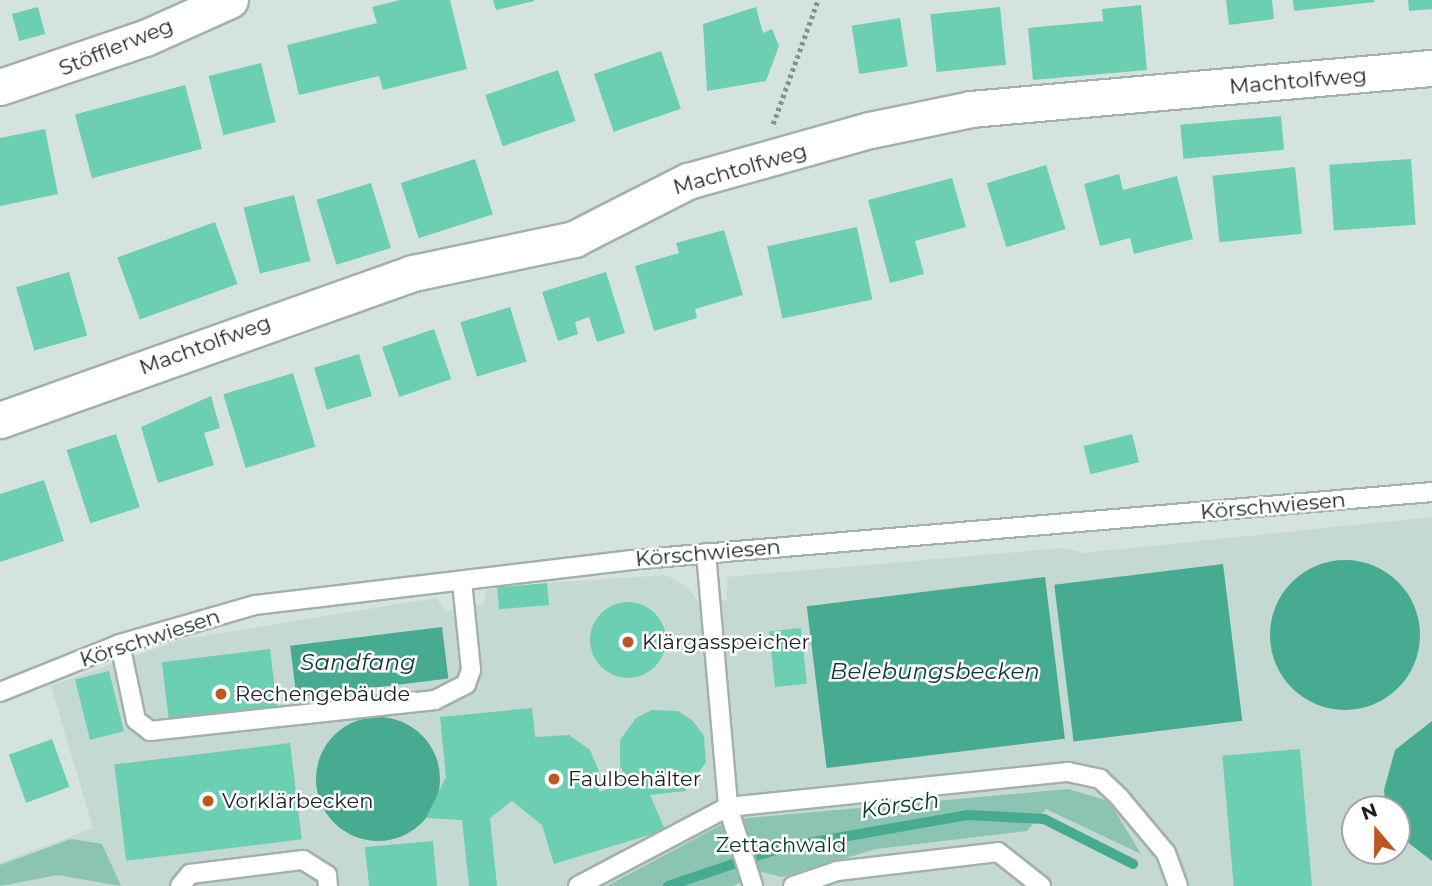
<!DOCTYPE html>
<meta charset="utf-8">
<style>
body{margin:0}
#map{position:relative;width:1432px;height:886px;overflow:hidden;background:#d5e3de;font-family:Montserrat,sans-serif}
div>[style]{position:absolute}
[style*='--x']{left:calc(var(--x)*1px);top:calc(var(--y)*1px);width:calc(var(--w)*1px);rotate:calc(var(--a)*1deg)}
.built>*{inset:0;background:#c3d9d1}
.green>*{inset:0;background:#8bc4b2}
.water>*{inset:0;background:#46ab91;transform-origin:0 0}
.round{border-radius:50%}
.stream>*{height:10px;margin:-5px;padding:0 5px;transform-origin:5px;border-radius:5px;background:#46ab91}
.building>*{inset:0;background:#6ccfb3;transform-origin:0 0}
.path>*{height:4.5px;margin-top:-2.25px;transform-origin:0;background:repeating-linear-gradient(90deg,#86908d 0 3.5px,transparent 0 7px)}
.roads{filter:drop-shadow(2px 0 #a3b0ac) drop-shadow(-2px 0 #a3b0ac) drop-shadow(0 2px #a3b0ac) drop-shadow(0 -2px #a3b0ac)}
.lane>*{height:18px;margin:-9px;padding:0 9px;transform-origin:9px;border-radius:9px;background:#fff}
.street>*{height:35px;margin:-17.5px;padding:0 17.5px;transform-origin:17.5px;border-radius:17.5px;background:#fff}
.dots>*{width:19px;height:19px;translate:-50% -50%;box-sizing:border-box;border:4px solid #fff;border-radius:50%}
span{translate:-50% -50%;white-space:nowrap;text-align:center;line-height:1.15;-webkit-text-stroke:5px #fff;paint-order:stroke}
.street-label{font-size:21px;color:#1c211f}
.poi-label{font-size:21px;color:#1c211f}
.left{translate:0 -50%;text-align:left}
.park-label{font-size:21px;color:#0a392e}
.water-label{font-size:23px;color:#0c3a2f;font-style:italic}
.north{position:absolute;left:1341px;top:795px;width:70px;height:70px;box-sizing:border-box;background:#fff;border:2px solid #a4a6a5;border-radius:50%;rotate:340deg;font-size:19px;font-weight:700;line-height:28px;text-align:center;color:#1c211f}
.north::after{content:'';display:block;margin:auto;width:24px;height:32px;background:#bc5822;clip-path:polygon(50% 0,100% 100%,50% 72%,0 100%)}
</style>
<div id="map">
<div class="built">
<div style="clip-path:polygon(evenodd,1432px 517px,1432px 886px,0 886px,0 863px,93px 828px,51px 686px,179px 640px,436px 598px,446px 611px,483px 605px,487px 590px,547px 583px,666px 575px,686px 586px,700px 604px,727px 600px,727px 577px,1064px 548px,1084px 553px,1432px 517px,1355px 809px,1397px 809px,1397px 851px,1355px 851px,1355px 809px)"></div>
</div>
<div class="green">
<div style="clip-path:polygon(1068px 789px,1109px 801px,1141px 854px,1046px 809px,1027px 831px,876px 849px,782px 877px,762px 872px,733px 886px,607px 886px,719px 826px,747px 818px)"></div>
<div style="clip-path:polygon(71px 839px,102px 844px,121px 886px,58px 875px,0 886px,0 865px)"></div>
</div>
<div class="water">
<div class="round" style="left:1270px;top:560px;width:150px;height:150px"></div>
<div style="left:1223px;top:564px;width:158px;height:170px;rotate:83deg"></div>
<div style="left:1045px;top:577px;width:163px;height:240px;rotate:83deg"></div>
<div style="left:442px;top:627px;width:52px;height:153px;rotate:83deg"></div>
<div class="round" style="left:316px;top:717px;width:124px;height:124px"></div>
<div style="clip-path:polygon(1432px 721px,1432px 861px,1397px 834px,1397px 809px,1386px 809px,1384px 790px,1395px 750px)"></div>
</div>
<div class="stream">
<div style="--x:668;--y:886;--w:118;--a:-18.7"></div>
<div style="--x:780;--y:848;--w:191;--a:-10"></div>
<div style="--x:968;--y:815;--w:76;--a:3"></div>
<div style="--x:1044;--y:819;--w:100;--a:26.8"></div>
</div>
<div class="building">
<div style="clip-path:polygon(400px 0,450px 0,467px 69px,383px 90px,379px 76px,299px 95px,287px 45px,377px 23px,372px 7px)"></div>
<div style="clip-path:polygon(493px 0,534px 0,534px 1px,496px 10px)"></div>
<div style="clip-path:polygon(1226px 0,1272px 0,1274px 19px,1229px 25px)"></div>
<div style="clip-path:polygon(1293px 0,1374px 0,1375px 2px,1294px 11px)"></div>
<div style="clip-path:polygon(1408px 0,1432px 0,1432px 9px,1409px 11px)"></div>
<div style="clip-path:polygon(1141px 5px,1147px 70px,1033px 80px,1028px 28px,1103px 21px,1102px 9px)"></div>
<div style="left:38px;top:7px;width:28px;height:27px;rotate:75deg"></div>
<div style="clip-path:polygon(756px 7px,763px 33px,772px 29px,779px 46px,766px 81px,707px 91px,703px 24px)"></div>
<div style="left:1000px;top:7px;width:58px;height:70px;rotate:84deg"></div>
<div style="left:900px;top:18px;width:49px;height:49px;rotate:81deg"></div>
<div style="left:661px;top:51px;width:61px;height:71px;rotate:71deg"></div>
<div style="left:261px;top:63px;width:61px;height:54px;rotate:76deg"></div>
<div style="left:558px;top:70px;width:54px;height:77px;rotate:71deg"></div>
<div style="left:185px;top:85px;width:66px;height:114px;rotate:75deg"></div>
<div style="left:1281px;top:116px;width:34px;height:101px;rotate:85deg"></div>
<div style="clip-path:polygon(45px 129px,58px 194px,0 206px,0 138px)"></div>
<div style="left:475px;top:159px;width:58px;height:78px;rotate:72deg"></div>
<div style="left:1411px;top:159px;width:66px;height:82px;rotate:86deg"></div>
<div style="left:1046px;top:165px;width:67px;height:62px;rotate:73deg"></div>
<div style="left:1295px;top:167px;width:67px;height:83px;rotate:84deg"></div>
<div style="clip-path:polygon(1119px 174px,1123px 190px,1177px 176px,1193px 239px,1134px 254px,1130px 238px,1100px 246px,1084px 184px)"></div>
<div style="clip-path:polygon(952px 178px,966px 227px,915px 241px,924px 274px,890px 283px,868px 200px)"></div>
<div style="left:371px;top:183px;width:68px;height:57px;rotate:73deg"></div>
<div style="left:294px;top:195px;width:68px;height:52px;rotate:76deg"></div>
<div style="left:215px;top:222px;width:66px;height:104px;rotate:70deg"></div>
<div style="left:857px;top:227px;width:74px;height:92px;rotate:78deg"></div>
<div style="clip-path:polygon(724px 230px,743px 295px,695px 309px,697px 318px,654px 331px,635px 266px,679px 253px,676px 243px)"></div>
<div style="left:69px;top:272px;width:66px;height:55px;rotate:74deg"></div>
<div style="clip-path:polygon(606px 272px,625px 333px,597px 342px,589px 317px,575px 322px,578px 334px,558px 341px,542px 292px)"></div>
<div style="left:510px;top:307px;width:57px;height:52px;rotate:73deg"></div>
<div style="left:434px;top:329px;width:53px;height:55px;rotate:71deg"></div>
<div style="left:359px;top:354px;width:44px;height:47px;rotate:73deg"></div>
<div style="left:293px;top:373px;width:77px;height:73px;rotate:73deg"></div>
<div style="clip-path:polygon(211px 396px,220px 428px,204px 433px,214px 465px,158px 483px,141px 427px)"></div>
<div style="left:116px;top:434px;width:77px;height:52px;rotate:72deg"></div>
<div style="left:1132px;top:434px;width:29px;height:50px;rotate:76deg"></div>
<div style="clip-path:polygon(44px 480px,64px 541px,0 562px,0 494px)"></div>
<div style="left:547px;top:583px;width:22px;height:50px;rotate:85deg"></div>
<div class="round" style="left:590px;top:602px;width:76px;height:76px"></div>
<div style="left:801px;top:628px;width:56px;height:32px;rotate:84deg"></div>
<div style="left:270px;top:649px;width:59px;height:109px;rotate:83deg"></div>
<div style="left:109px;top:671px;width:62px;height:35px;rotate:76deg"></div>
<div style="clip-path:polygon(532px 708px,535px 737px,569px 735px,590px 750px,600px 774px,599px 792px,629px 782px,620px 766px,620px 740px,636px 718px,652px 710px,678px 711px,693px 721px,704px 736px,706px 762px,685px 791px,650px 795px,665px 830px,554px 864px,542px 825px,512px 801px,490px 818px,497px 886px,469px 886px,462px 820px,426px 818px,446px 777px,440px 717px)"></div>
<div style="left:52px;top:739px;width:51px;height:46px;rotate:70deg"></div>
<div style="left:290px;top:743px;width:97px;height:177px;rotate:83deg"></div>
<div style="left:1300px;top:749px;width:138px;height:78px;rotate:85deg"></div>
<div style="clip-path:polygon(433px 841px,437px 886px,369px 886px,365px 847px)"></div>
</div>
<div class="path">
<div style="--x:773;--y:124;--w:132;--a:-70.1"></div>
</div>
<div class="roads">
<div class="lane">
<div style="--x:706;--y:553;--w:255;--a:85"></div>
<div style="--x:728;--y:807;--w:342;--a:-5.9"></div>
<div style="--x:1068;--y:772;--w:33;--a:12"></div>
<div style="--x:1100;--y:779;--w:26;--a:43"></div>
<div style="--x:1119;--y:797;--w:73;--a:50"></div>
<div style="--x:1166;--y:853;--w:35;--a:70"></div>
<div style="--x:120;--y:644;--w:78;--a:78.1"></div>
<div style="--x:136;--y:720;--w:18;--a:38"></div>
<div style="--x:150;--y:731;--w:287;--a:-6.2"></div>
<div style="--x:435;--y:700;--w:35;--a:-27"></div>
<div style="--x:466;--y:684;--w:15;--a:-70"></div>
<div style="--x:471;--y:670;--w:88;--a:-95.8"></div>
<div style="--x:0;--y:692;--w:129;--a:-21.8"></div>
<div style="--x:120;--y:644;--w:141;--a:-16.1"></div>
<div style="--x:255;--y:605;--w:379;--a:-6.8"></div>
<div style="--x:631;--y:560;--w:804;--a:-4.85"></div>
<div style="--x:180;--y:886;--w:16;--a:-50"></div>
<div style="--x:190;--y:874;--w:114;--a:-7.1"></div>
<div style="--x:303;--y:860;--w:28;--a:32"></div>
<div style="--x:327;--y:875;--w:11;--a:85"></div>
<div style="--x:578;--y:886;--w:170;--a:-27.8"></div>
<div style="--x:728;--y:807;--w:83;--a:72.4"></div>
<div style="--x:793;--y:886;--w:46;--a:-18.8"></div>
<div style="--x:837;--y:871;--w:162;--a:-6.7"></div>
<div style="--x:998;--y:852;--w:55;--a:38.3"></div>
</div>
<div class="street">
<div style="--x:0;--y:87;--w:153;--a:-18.7"></div>
<div style="--x:145;--y:38;--w:93;--a:-24.1"></div>
<div style="--x:0;--y:420;--w:438;--a:-19.6"></div>
<div style="--x:413;--y:273;--w:165;--a:-11.9"></div>
<div style="--x:574;--y:239;--w:128;--a:-27"></div>
<div style="--x:688;--y:181;--w:189;--a:-15.7"></div>
<div style="--x:870;--y:130;--w:103;--a:-11.7"></div>
<div style="--x:971;--y:109;--w:463;--a:-5.1"></div>
</div>
</div>
<div class="dots">
<div style="left:628px;top:642px;background:#bc5822"></div>
<div style="left:221px;top:694px;background:#bc5822"></div>
<div style="left:554px;top:779px;background:#bc5822"></div>
<div style="left:208px;top:801px;background:#bc5822"></div>
</div>
<div class="street-label">
<span style="left:116px;top:47px;rotate:-22deg">Stöfflerweg</span>
<span style="left:1298px;top:81px;rotate:-5deg">Machtolfweg</span>
<span style="left:740px;top:169px;rotate:-16deg">Machtolfweg</span>
<span style="left:205px;top:345px;rotate:-20deg">Machtolfweg</span>
<span style="left:1273px;top:506px;rotate:-5deg">Körschwiesen</span>
<span style="left:708px;top:553px;rotate:-5deg">Körschwiesen</span>
<span style="left:150px;top:638px;rotate:-18deg">Körschwiesen</span>
</div>
<div class="poi-label">
<span class="left" style="left:642px;top:642px">Klärgasspeicher</span>
<span class="left" style="left:235px;top:694px">Rechengebäude</span>
<span class="left" style="left:568px;top:779px">Faulbehälter</span>
<span class="left" style="left:222px;top:801px">Vorklärbecken</span>
</div>
<div class="park-label">
<span style="left:781px;top:845px">Zettachwald</span>
</div>
<div class="water-label">
<span style="left:358px;top:662px">Sandfang</span>
<span style="left:935px;top:671px">Belebungsbecken</span>
<span style="left:900px;top:805px;rotate:-8deg">Körsch</span>
</div>
<div class="north">N</div>
</div>
